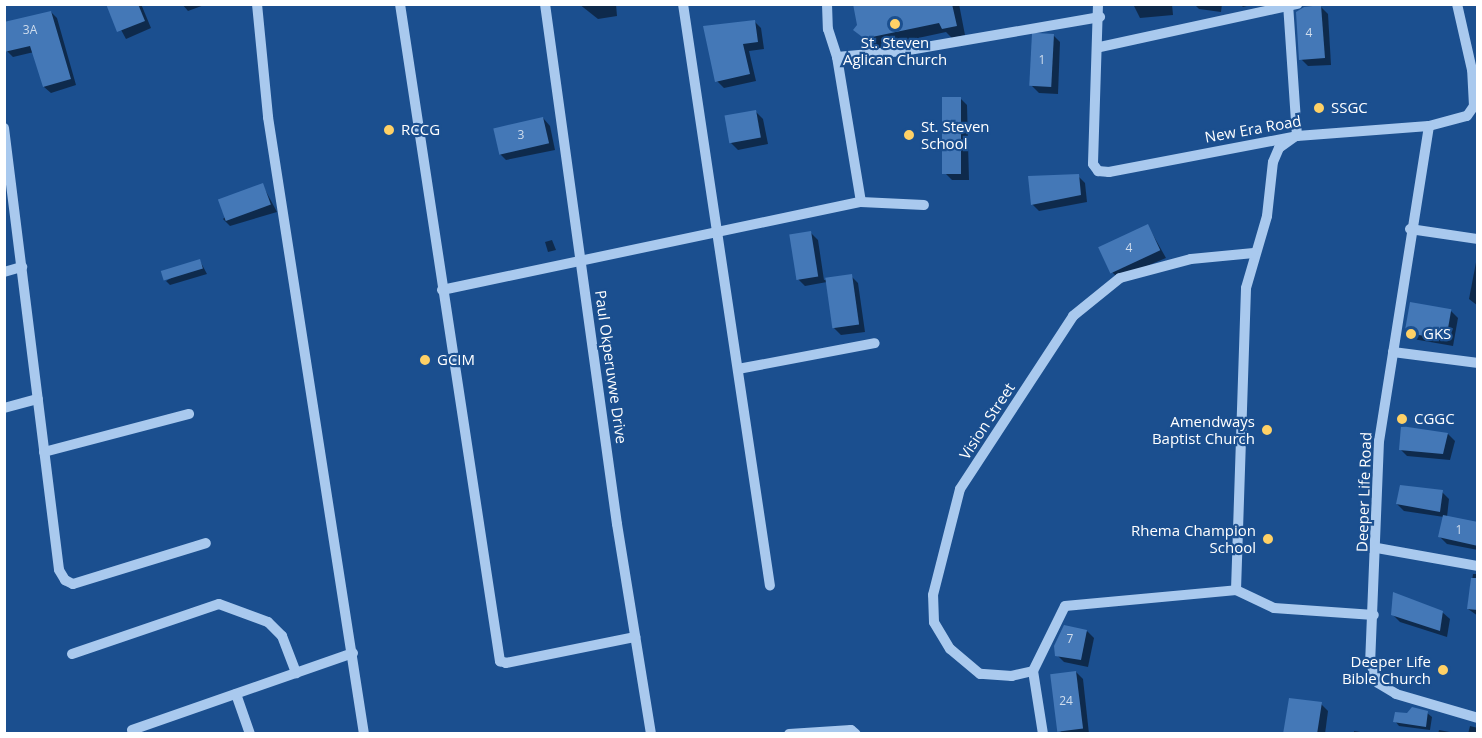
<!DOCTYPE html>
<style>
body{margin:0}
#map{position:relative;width:1482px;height:738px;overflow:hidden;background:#1b4f8f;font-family:"Open Sans",sans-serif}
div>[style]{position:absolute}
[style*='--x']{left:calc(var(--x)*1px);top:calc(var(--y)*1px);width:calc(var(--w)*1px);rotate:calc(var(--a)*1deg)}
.shadow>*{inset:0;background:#0007}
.building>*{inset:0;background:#4478b7;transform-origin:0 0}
.minor>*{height:10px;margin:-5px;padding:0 5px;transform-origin:5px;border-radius:5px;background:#a9c9ee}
.dots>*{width:16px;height:16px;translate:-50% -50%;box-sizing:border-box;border:3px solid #1b4f8f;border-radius:50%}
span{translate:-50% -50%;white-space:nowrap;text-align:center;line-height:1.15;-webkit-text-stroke:4.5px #1b4f8f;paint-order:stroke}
.number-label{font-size:12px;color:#d0dded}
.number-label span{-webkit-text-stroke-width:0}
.poi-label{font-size:15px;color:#fff}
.left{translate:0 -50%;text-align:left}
.right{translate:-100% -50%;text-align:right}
.street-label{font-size:15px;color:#fff}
.frame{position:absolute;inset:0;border:6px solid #fff;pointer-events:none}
</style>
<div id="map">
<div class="shadow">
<div style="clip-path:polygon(107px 4px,141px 4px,151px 28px,126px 39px)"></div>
<div style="clip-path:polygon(182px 4px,207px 4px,188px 11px)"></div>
<div style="clip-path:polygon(579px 4px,616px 4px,617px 16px,598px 19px)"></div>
<div style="clip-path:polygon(854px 4px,959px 4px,965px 35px,952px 38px,946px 32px,881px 46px,879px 50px,855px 30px,858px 25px)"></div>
<div style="clip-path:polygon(1133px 4px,1172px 4px,1173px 15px,1140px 18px)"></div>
<div style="clip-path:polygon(1194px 4px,1222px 4px,1221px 12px,1199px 9px)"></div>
<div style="clip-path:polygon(1240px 4px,1254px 4px,1243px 7px)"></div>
<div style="clip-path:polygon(1321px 7px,1328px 14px,1331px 65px,1308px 66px,1301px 59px)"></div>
<div style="clip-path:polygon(51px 12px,57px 18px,76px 85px,51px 93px,44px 87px,34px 52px,13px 57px,7px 51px)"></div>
<div style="clip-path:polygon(754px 21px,761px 28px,764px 49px,749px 51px,756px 81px,724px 88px,717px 81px)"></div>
<div style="clip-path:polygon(1053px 35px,1060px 42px,1058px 94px,1039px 93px,1032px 86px)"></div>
<div style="clip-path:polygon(960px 98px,967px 105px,969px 180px,952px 180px,945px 173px)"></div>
<div style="clip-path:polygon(756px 112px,763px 119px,768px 144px,738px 150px,731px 143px)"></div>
<div style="clip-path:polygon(543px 118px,550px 126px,555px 150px,506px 160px,499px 153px)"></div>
<div style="clip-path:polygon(1078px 176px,1085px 183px,1087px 202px,1039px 211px,1032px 204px)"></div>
<div style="clip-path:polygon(262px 184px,277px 212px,230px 226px,223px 219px)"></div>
<div style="clip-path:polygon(1148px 226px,1166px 258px,1118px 278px,1111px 271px)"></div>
<div style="clip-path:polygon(811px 233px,818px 240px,824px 280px,851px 276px,858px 283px,865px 332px,841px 335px,834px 328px,827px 282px,805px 286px,798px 279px)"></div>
<div style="clip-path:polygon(552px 240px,556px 250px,548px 252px,545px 242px)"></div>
<div style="clip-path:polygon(1478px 252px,1478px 306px,1469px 299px)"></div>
<div style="clip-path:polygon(200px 261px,207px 274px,170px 285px,166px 281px)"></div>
<div style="clip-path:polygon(1451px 311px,1458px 318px,1453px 346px,1413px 339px,1406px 332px)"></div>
<div style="clip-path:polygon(1448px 434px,1455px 441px,1450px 460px,1407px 456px,1400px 449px)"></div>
<div style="clip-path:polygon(1442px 492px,1449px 499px,1447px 517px,1478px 524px,1478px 550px,1447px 544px,1440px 537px,1444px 517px,1404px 511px,1397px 504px)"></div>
<div style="clip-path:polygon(1473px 574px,1478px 574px,1478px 616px,1468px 609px)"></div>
<div style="clip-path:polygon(1442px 612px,1450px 619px,1447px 637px,1400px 622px,1392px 614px)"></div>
<div style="clip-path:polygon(1087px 631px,1094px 638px,1088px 667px,1064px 662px,1057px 655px)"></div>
<div style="clip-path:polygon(1076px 672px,1083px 679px,1089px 734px,1060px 734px)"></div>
<div style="clip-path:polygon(1321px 704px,1328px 711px,1325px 734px,1285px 734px)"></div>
<div style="clip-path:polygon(1427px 713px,1432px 717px,1430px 730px,1399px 726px,1395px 721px)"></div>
<div style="clip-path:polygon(1470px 726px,1478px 728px,1478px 734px,1468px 734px)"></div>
<div style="clip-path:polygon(1439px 730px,1460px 734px,1438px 734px)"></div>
<div style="clip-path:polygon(1354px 731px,1373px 734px,1354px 734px)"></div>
</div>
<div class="building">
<div style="clip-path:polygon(106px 4px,138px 4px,145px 21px,117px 32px)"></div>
<div style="clip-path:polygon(853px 4px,952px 4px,957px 26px,942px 29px,939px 23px,872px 37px,869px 42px,853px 30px,857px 25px)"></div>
<div style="clip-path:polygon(1321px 5px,1325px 58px,1299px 60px,1296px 12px,1304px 7px)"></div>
<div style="clip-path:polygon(51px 11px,71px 79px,43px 87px,30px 46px,4px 52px,4px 22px)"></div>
<div style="clip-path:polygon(755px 20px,758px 42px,743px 44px,750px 74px,715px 82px,703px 26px)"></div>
<div style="left:1054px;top:34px;width:53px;height:22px;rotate:93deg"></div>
<div style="left:942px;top:97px;width:19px;height:77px"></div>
<div style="left:756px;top:110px;width:28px;height:32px;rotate:80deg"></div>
<div style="left:543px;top:117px;width:27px;height:51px;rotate:77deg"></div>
<div style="clip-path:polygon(1079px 174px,1081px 195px,1031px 205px,1028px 176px)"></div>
<div style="left:263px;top:183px;width:23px;height:48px;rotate:70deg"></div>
<div style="left:1148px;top:224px;width:29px;height:55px;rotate:65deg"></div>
<div style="left:811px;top:231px;width:46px;height:22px;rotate:81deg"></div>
<div style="left:200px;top:259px;width:10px;height:41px;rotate:73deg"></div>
<div style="left:852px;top:274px;width:51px;height:27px;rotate:82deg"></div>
<div style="left:1410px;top:302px;width:42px;height:31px;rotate:10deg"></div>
<div style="clip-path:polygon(1401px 426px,1448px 433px,1443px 454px,1399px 450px)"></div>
<div style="clip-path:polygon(1400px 485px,1443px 490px,1440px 512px,1396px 504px)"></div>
<div style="clip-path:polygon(1443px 515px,1478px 522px,1478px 546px,1438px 537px)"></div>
<div style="clip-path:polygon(1471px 578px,1478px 578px,1478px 610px,1467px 609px)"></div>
<div style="clip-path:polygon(1393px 592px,1443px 611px,1440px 631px,1391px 615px)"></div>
<div style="clip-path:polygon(1064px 625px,1087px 630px,1081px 660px,1055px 656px,1054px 646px)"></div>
<div style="left:1076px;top:671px;width:58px;height:26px;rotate:83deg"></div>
<div style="clip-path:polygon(1289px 698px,1322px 702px,1317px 734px,1283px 734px)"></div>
<div style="clip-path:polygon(1412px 707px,1428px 711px,1426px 727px,1393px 722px,1395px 712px,1407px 713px)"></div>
</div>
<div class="minor">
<div style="--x:257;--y:4;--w:114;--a:84.4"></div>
<div style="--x:268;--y:117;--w:624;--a:81.16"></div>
<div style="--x:400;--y:4;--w:665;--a:81.35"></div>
<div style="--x:500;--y:661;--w:6;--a:18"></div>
<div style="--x:506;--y:663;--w:132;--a:-11.4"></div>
<div style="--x:545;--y:4;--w:525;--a:82.12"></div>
<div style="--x:617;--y:524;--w:213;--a:80.8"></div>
<div style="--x:683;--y:4;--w:588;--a:81.5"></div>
<div style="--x:827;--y:4;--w:25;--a:88"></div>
<div style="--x:828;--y:29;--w:29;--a:72"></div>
<div style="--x:837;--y:57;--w:66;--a:-5.2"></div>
<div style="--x:903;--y:51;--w:200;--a:-9.8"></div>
<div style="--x:1098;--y:4;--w:160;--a:91.8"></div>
<div style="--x:1093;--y:164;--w:9;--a:54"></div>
<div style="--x:1098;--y:171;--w:11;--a:5"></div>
<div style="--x:1109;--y:172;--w:191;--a:-10.8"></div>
<div style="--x:1297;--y:136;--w:132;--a:-4.3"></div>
<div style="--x:1429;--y:126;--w:39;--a:-15"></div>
<div style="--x:1467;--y:116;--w:12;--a:-55"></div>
<div style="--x:1474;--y:106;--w:36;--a:-93"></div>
<div style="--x:1472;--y:70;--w:68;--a:-102.8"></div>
<div style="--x:1288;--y:4;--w:132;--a:86.1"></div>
<div style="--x:1100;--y:47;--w:202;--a:-12.3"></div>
<div style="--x:837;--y:57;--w:147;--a:80.6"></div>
<div style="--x:1429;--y:126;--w:319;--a:99"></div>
<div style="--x:1379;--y:441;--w:220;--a:92.3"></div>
<div style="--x:1370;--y:661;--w:23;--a:70"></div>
<div style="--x:1378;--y:683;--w:21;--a:31"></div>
<div style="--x:1396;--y:694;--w:85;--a:16.3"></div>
<div style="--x:4;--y:128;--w:445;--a:82.9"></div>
<div style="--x:59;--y:570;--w:12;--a:59"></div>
<div style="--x:65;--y:580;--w:9;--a:27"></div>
<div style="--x:73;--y:584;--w:139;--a:-17.1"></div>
<div style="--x:1410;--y:229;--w:69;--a:8.4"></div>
<div style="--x:4;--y:272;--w:19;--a:-16"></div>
<div style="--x:442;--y:290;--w:428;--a:-11.9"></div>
<div style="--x:861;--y:202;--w:63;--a:2.7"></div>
<div style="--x:1393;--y:352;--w:86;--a:7.4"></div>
<div style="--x:738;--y:369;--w:139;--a:-10.7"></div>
<div style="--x:4;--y:408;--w:35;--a:-15"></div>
<div style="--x:44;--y:452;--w:150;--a:-14.7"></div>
<div style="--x:1377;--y:548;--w:103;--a:10.1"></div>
<div style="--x:1236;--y:590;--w:302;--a:-88.1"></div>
<div style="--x:1246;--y:288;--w:75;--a:-73.7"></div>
<div style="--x:1267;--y:216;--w:54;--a:-83.7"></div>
<div style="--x:1273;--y:162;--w:15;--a:-67"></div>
<div style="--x:1279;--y:148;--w:19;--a:-36"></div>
<div style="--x:72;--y:654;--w:155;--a:-18.8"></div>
<div style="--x:219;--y:604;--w:52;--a:20.2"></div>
<div style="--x:268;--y:622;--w:20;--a:45"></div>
<div style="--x:282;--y:636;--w:40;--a:69"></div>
<div style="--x:1033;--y:671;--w:22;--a:167"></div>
<div style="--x:1012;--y:676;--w:32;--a:-176"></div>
<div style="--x:980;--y:674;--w:39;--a:-140"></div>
<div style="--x:950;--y:649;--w:31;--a:-121"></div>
<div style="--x:934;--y:622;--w:27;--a:-92"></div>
<div style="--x:933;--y:595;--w:109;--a:-75.7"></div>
<div style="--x:960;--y:489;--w:207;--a:-56.8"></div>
<div style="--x:1073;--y:316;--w:60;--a:-39"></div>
<div style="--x:1120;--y:278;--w:73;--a:-15"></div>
<div style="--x:1191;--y:259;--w:63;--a:-5.4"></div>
<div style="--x:236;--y:694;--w:42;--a:70.7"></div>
<div style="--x:132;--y:730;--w:234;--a:-19.2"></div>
<div style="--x:789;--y:734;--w:62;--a:-3.7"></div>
<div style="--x:851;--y:730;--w:6;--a:39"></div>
<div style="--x:1043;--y:734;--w:64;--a:-99"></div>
<div style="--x:1033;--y:671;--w:72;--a:-63.8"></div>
<div style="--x:1065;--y:606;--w:172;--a:-5.3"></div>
<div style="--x:1236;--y:590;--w:42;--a:25.3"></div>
<div style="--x:1274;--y:608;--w:100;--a:4"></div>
</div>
<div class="dots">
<div style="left:895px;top:24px;background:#ffd166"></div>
<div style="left:1319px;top:108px;background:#ffd166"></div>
<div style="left:389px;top:130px;background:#ffd166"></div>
<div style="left:909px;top:135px;background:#ffd166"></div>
<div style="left:1411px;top:334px;background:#ffd166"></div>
<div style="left:425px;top:360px;background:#ffd166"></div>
<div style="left:1402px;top:419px;background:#ffd166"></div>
<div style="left:1267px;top:430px;background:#ffd166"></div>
<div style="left:1268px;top:539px;background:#ffd166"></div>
<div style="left:1443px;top:670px;background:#ffd166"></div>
</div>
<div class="number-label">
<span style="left:30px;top:30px">3A</span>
<span style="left:1309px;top:33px">4</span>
<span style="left:1042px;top:60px">1</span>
<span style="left:521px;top:135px">3</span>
<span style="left:1129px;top:248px">4</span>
<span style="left:1459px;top:530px">1</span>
<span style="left:1070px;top:639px">7</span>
<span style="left:1066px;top:701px">24</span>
</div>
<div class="poi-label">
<span style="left:895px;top:51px">St. Steven<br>Aglican Church</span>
<span class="left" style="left:1331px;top:108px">SSGC</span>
<span class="left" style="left:921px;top:135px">St. Steven<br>School</span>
<span class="left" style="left:401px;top:130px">RCCG</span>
<span class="left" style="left:1423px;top:334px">GKS</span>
<span class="left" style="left:437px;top:360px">GCIM</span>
<span class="left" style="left:1414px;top:419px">CGGC</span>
<span class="right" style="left:1255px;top:430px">Amendways<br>Baptist Church</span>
<span class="right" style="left:1256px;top:539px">Rhema Champion<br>School</span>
<span class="right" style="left:1431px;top:670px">Deeper Life<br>Bible Church</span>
</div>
<div class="street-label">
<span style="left:1253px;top:129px;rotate:-10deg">New Era Road</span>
<span style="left:611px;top:367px;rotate:82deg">Paul Okperuvwe Drive</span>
<span style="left:987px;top:421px;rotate:-57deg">Vision Street</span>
<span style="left:1364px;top:492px;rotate:-88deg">Deeper Life Road</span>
</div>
<div class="frame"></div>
</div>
